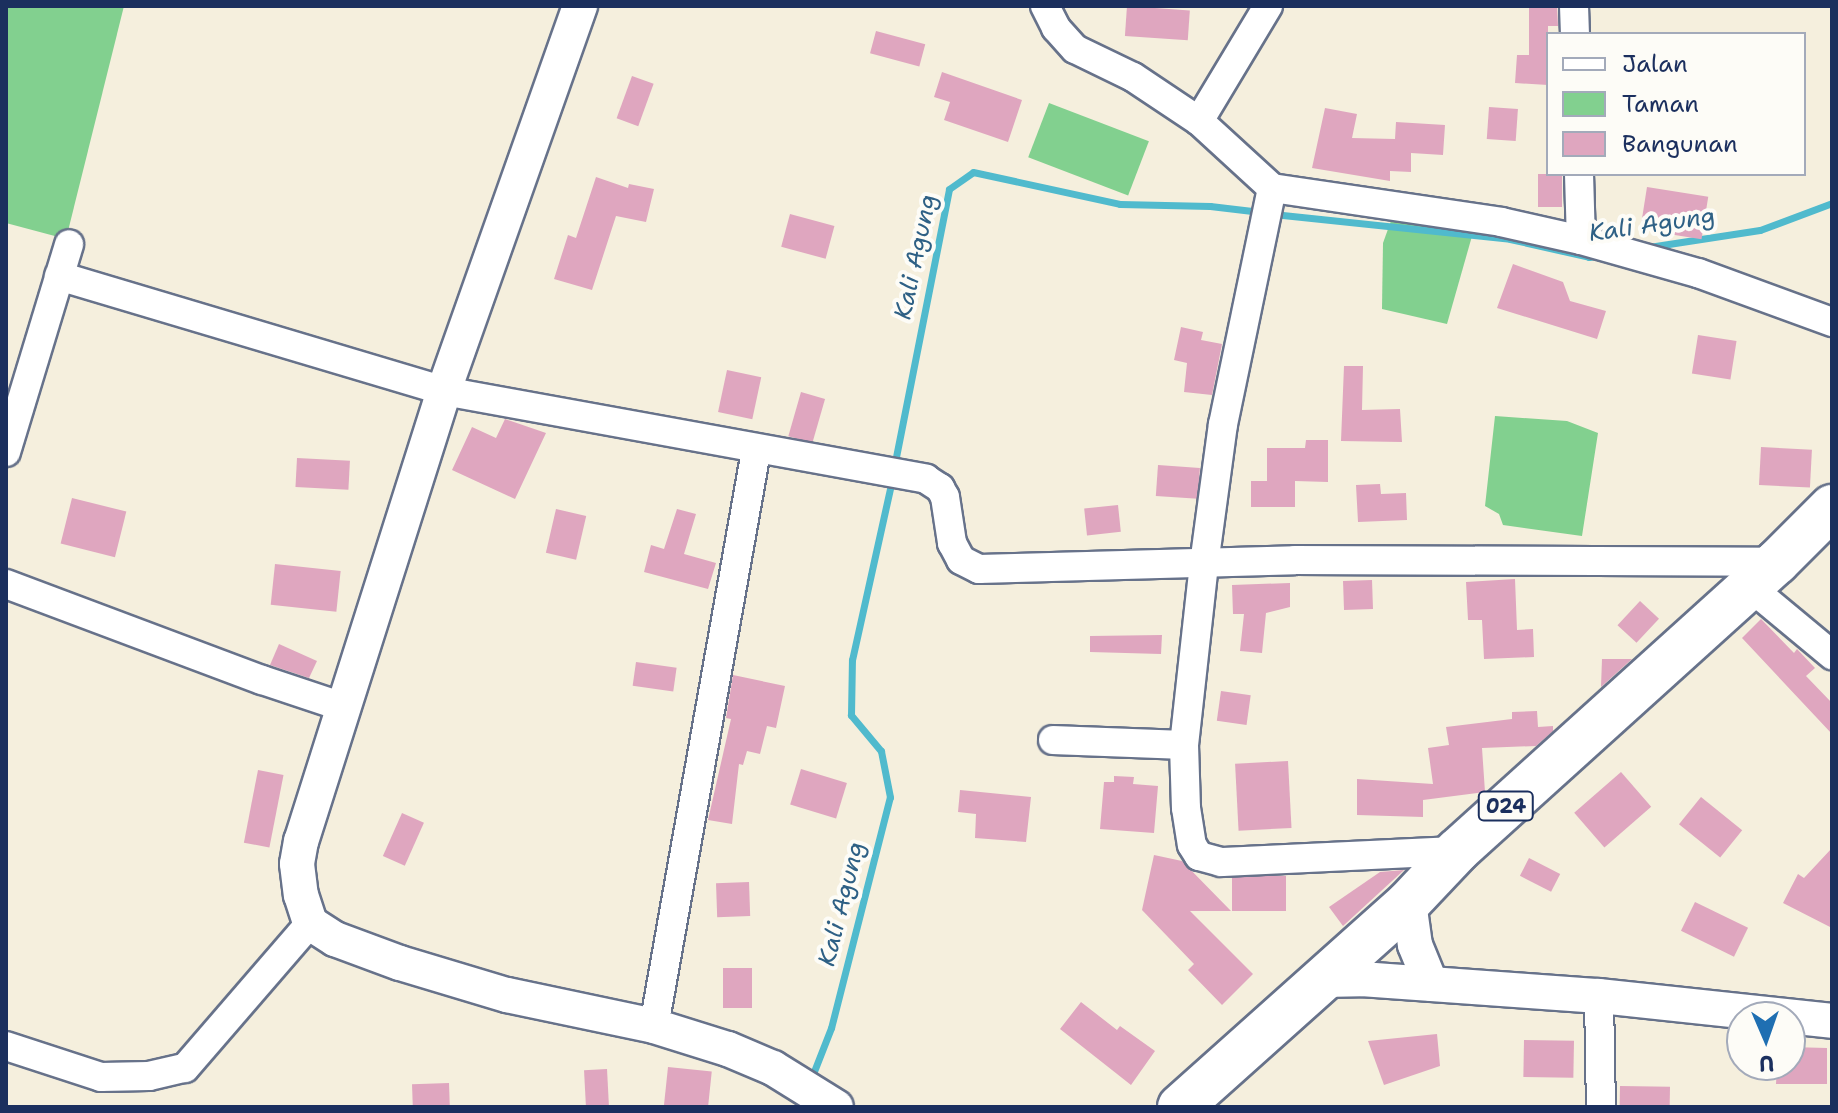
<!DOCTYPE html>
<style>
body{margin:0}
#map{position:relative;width:1838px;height:1113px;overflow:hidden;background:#f5efdd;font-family:"Shantell Sans",sans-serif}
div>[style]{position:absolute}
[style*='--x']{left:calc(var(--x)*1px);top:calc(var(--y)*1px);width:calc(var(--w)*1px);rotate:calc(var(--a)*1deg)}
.green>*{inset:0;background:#82d08f;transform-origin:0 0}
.stream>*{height:7px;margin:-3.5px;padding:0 3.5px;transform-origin:3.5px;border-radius:3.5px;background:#50bacd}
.building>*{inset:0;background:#dfa6bf;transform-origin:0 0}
.roads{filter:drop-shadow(2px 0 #67728a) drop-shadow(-2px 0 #67728a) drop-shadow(0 2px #67728a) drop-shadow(0 -2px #67728a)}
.minor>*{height:28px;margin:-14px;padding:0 14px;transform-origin:14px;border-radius:14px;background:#fff}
.tertiary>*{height:34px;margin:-17px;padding:0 17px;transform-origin:17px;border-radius:17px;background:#fff}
.primary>*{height:44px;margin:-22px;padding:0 22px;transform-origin:22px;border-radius:22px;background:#fff}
span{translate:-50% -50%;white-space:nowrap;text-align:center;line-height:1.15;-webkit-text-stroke:8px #fdfcf7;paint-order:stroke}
.shield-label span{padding:2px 6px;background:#fdfcf7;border:2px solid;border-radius:6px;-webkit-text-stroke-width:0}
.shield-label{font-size:20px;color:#1b2f5e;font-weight:700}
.water-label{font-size:24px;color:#2e6085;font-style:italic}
.frame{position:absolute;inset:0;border:8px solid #1b2f5e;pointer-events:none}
.legend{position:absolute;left:1546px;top:32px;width:260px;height:144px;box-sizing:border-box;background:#fdfcf7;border:2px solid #a3aaba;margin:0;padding:10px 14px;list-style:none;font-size:24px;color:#1b2f5e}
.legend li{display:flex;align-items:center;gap:16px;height:40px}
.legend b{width:40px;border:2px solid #a3aaba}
.north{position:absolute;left:1726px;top:1001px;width:80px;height:80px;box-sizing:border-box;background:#fdfcf7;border:2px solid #a3aaba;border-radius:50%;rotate:178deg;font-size:22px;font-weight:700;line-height:32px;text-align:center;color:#1b2f5e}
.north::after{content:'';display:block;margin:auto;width:28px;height:36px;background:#1f6fb2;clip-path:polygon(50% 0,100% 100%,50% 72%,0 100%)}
</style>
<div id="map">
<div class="green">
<div style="clip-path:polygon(6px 6px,124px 6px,66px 239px,6px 223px)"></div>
<div style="left:1049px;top:103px;width:107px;height:58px;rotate:21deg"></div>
<div style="clip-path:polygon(1396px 207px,1476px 222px,1447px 324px,1382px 309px,1383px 243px)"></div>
<div style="clip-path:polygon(1495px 416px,1567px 421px,1598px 433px,1582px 536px,1503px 525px,1499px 514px,1485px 506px)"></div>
</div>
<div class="stream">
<div style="--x:1273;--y:214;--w:238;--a:6"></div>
<div style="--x:1510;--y:239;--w:81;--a:12.8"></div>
<div style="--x:1589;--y:257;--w:8;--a:-7"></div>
<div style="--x:1649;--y:247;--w:112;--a:-8.7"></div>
<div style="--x:1760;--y:230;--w:77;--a:-20.6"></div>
<div style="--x:894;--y:467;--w:283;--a:-78.8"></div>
<div style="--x:949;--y:189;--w:29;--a:-35"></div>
<div style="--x:973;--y:172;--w:150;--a:12.3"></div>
<div style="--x:1120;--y:204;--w:90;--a:1.3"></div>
<div style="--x:1210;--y:206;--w:51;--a:6.7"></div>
<div style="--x:811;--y:1079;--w:55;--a:-68.6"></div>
<div style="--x:831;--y:1028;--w:238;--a:-75.7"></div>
<div style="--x:890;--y:797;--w:47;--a:-101.1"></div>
<div style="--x:881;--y:751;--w:47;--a:-129.8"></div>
<div style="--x:851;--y:715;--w:55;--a:-89"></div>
<div style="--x:852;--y:660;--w:185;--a:-77.5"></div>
</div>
<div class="building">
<div style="left:1127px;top:6px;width:63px;height:30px;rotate:4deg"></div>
<div style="clip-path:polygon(1529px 6px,1557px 6px,1558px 26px,1548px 26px,1548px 85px,1515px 83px,1517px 55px,1529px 55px)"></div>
<div style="left:876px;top:31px;width:51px;height:23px;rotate:15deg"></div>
<div style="clip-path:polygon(942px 72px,1022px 100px,1008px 142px,944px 120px,950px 102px,934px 97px)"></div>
<div style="left:632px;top:76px;width:23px;height:45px;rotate:20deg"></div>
<div style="left:1489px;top:107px;width:29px;height:32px;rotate:4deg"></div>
<div style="clip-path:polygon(1325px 108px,1357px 114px,1352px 138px,1395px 139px,1396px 122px,1445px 125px,1443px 155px,1411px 153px,1411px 172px,1390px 171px,1390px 181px,1312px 168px)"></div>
<div style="left:1538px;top:174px;width:24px;height:33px"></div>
<div style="clip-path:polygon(596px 177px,628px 188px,629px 184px,654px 189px,646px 222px,616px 216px,592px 290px,554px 279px,568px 235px,576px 238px)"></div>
<div style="left:1647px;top:187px;width:62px;height:43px;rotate:9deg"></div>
<div style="left:790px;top:214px;width:46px;height:34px;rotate:15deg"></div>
<div style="clip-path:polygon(1513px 264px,1563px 282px,1570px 301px,1606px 311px,1597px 339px,1497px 308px)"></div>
<div style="clip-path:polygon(1181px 327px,1203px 332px,1201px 340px,1222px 344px,1212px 395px,1184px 392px,1187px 363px,1174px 360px)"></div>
<div style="left:1698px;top:335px;width:39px;height:39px;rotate:9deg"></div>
<div style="clip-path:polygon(1344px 366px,1363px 366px,1362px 410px,1400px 409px,1402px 442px,1341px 441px)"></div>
<div style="left:727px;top:370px;width:35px;height:43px;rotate:12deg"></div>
<div style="left:801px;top:392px;width:25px;height:46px;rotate:16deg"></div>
<div style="clip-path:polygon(505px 419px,546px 433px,515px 499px,452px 470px,472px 427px,496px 438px)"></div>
<div style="clip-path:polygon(1306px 440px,1328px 440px,1328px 482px,1295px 481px,1295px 507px,1251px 507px,1251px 481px,1267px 481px,1267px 448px,1305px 448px)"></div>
<div style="left:1761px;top:447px;width:51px;height:38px;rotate:3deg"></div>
<div style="left:297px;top:458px;width:53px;height:29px;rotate:3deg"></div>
<div style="left:1158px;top:465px;width:42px;height:31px;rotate:4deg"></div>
<div style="clip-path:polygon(1380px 484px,1381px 494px,1406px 493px,1407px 520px,1358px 522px,1356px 485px)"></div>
<div style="left:72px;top:498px;width:56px;height:47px;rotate:14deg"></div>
<div style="left:1118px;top:505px;width:27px;height:34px;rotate:84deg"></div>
<div style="left:556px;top:509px;width:31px;height:45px;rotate:13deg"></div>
<div style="clip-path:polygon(677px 509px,696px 514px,684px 554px,716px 563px,708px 589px,644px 572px,651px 545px,664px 549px)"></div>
<div style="left:275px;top:564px;width:66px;height:41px;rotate:6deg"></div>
<div style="clip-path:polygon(1515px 579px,1517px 630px,1533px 629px,1534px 657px,1484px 659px,1482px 620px,1468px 620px,1466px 582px)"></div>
<div style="left:1372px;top:580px;width:29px;height:29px;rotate:88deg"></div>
<div style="clip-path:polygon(1290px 583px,1290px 607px,1266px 613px,1262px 653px,1240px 651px,1244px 614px,1233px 614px,1232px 585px)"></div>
<div style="left:1640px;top:601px;width:26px;height:33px;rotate:43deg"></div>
<div style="clip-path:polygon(1761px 619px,1794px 653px,1797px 649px,1815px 668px,1806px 676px,1832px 703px,1832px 734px,1742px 638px)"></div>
<div style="clip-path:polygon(1162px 635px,1161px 654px,1090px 652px,1090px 636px)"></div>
<div style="clip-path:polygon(279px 644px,317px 661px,309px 678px,270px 665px)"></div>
<div style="clip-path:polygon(1602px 659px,1632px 659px,1601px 687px)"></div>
<div style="left:636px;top:662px;width:41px;height:24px;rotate:8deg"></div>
<div style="clip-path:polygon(733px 675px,785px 686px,776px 728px,767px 726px,760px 754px,747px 751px,743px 765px,739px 764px,732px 824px,708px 820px,731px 719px,726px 718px)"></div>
<div style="left:1221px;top:691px;width:30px;height:30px;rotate:8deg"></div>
<div style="clip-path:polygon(1537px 711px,1538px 727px,1553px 726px,1553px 731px,1536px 746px,1482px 748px,1485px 792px,1423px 800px,1423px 817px,1357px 815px,1357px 779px,1433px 784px,1428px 748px,1449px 745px,1446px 727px,1512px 719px,1512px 712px)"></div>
<div style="left:1288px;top:761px;width:67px;height:53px;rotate:87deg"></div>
<div style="left:801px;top:769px;width:48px;height:37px;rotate:17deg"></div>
<div style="left:258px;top:770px;width:26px;height:74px;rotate:11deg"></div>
<div style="left:1621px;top:772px;width:46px;height:62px;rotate:49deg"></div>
<div style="clip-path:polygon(1114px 776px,1134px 777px,1133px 784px,1158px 786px,1154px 833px,1100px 829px,1104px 782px,1114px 782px)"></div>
<div style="clip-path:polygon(960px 790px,1031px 797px,1026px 842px,975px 838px,976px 814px,958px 812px)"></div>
<div style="left:1701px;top:797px;width:53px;height:35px;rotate:39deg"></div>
<div style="left:402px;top:813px;width:24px;height:47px;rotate:24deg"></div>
<div style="clip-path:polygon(1832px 848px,1832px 928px,1783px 903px,1798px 874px,1804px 878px)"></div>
<div style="clip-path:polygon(1154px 855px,1182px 861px,1231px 911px,1190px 911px,1253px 974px,1222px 1005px,1188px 970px,1194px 964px,1142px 910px)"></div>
<div style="left:1529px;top:858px;width:35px;height:20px;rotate:27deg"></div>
<div style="clip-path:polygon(1404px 870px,1343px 926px,1329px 907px,1380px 872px)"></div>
<div style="left:1286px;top:876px;width:35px;height:54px;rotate:90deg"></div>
<div style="left:749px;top:882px;width:34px;height:33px;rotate:88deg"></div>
<div style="left:1695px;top:902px;width:59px;height:32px;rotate:26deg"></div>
<div style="left:723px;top:968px;width:29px;height:40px"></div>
<div style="clip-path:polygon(1081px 1002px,1117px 1030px,1120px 1026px,1155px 1051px,1131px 1085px,1060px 1029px)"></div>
<div style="clip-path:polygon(1437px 1034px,1440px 1066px,1384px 1085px,1368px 1041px)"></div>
<div style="left:1524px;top:1040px;width:50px;height:37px;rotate:1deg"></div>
<div style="clip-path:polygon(1790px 1047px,1827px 1048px,1827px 1084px,1776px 1084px,1777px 1065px,1790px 1065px)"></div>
<div style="left:668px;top:1067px;width:44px;height:40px;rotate:6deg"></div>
<div style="left:607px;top:1069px;width:38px;height:23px;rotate:87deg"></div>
<div style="left:449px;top:1083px;width:24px;height:37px;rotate:88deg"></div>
<div style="left:1620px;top:1086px;width:50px;height:21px;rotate:1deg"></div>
</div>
<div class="roads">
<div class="minor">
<div style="--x:1045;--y:6;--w:25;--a:63"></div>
<div style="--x:1056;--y:28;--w:28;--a:48"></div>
<div style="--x:1075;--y:49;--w:64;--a:25.8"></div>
<div style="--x:1133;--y:77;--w:79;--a:33.7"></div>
<div style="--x:1199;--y:121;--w:99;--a:42.5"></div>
<div style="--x:1272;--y:188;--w:232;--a:8.4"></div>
<div style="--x:1501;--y:222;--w:82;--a:12.7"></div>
<div style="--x:1581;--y:240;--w:122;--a:15.8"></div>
<div style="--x:1698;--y:273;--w:143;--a:20.1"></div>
<div style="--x:1574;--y:6;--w:28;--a:88"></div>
<div style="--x:1199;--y:121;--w:134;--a:-59"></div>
<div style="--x:1579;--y:174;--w:66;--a:88.3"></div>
<div style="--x:1272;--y:188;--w:241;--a:101.7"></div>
<div style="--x:1223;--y:424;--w:141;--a:97.7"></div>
<div style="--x:1204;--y:564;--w:182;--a:96.3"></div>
<div style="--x:1184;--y:745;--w:63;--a:88.2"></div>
<div style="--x:1186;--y:808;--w:37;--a:81"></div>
<div style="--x:1192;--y:845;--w:13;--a:58"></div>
<div style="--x:1199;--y:856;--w:23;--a:15"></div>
<div style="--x:1221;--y:862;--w:236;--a:-2.7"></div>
<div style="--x:59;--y:276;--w:402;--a:16.6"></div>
<div style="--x:444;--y:391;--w:490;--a:10.3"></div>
<div style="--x:926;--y:479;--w:17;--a:33"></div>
<div style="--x:940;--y:488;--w:10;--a:61"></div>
<div style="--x:945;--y:497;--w:47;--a:81.3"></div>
<div style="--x:952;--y:543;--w:19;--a:62"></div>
<div style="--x:961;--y:560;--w:20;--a:27"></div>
<div style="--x:979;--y:569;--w:316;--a:-1.6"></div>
<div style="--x:1295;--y:560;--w:482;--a:0.2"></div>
<div style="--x:6;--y:452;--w:217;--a:-73.1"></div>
<div style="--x:6;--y:584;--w:273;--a:20.6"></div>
<div style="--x:262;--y:680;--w:85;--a:18.4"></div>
<div style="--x:1750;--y:587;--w:107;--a:39.7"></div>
<div style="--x:1053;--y:740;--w:131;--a:2.2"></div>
<div style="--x:1599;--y:996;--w:111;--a:89"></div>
<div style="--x:654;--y:1026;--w:584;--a:-79.94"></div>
<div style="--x:6;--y:1046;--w:100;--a:18.1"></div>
<div style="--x:101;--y:1077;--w:48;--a:-1.2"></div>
<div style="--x:149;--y:1076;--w:37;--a:-13"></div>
<div style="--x:185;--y:1068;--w:191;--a:-49.2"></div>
</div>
<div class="tertiary">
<div style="--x:580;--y:6;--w:408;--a:109.5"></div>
<div style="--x:444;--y:391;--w:472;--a:107.6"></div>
<div style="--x:301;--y:841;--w:23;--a:100"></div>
<div style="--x:297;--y:864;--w:31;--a:83"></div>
<div style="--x:301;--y:895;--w:29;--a:72"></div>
<div style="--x:310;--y:923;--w:30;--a:33"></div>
<div style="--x:335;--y:939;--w:69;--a:20.3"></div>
<div style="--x:400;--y:963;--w:112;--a:16.7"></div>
<div style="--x:507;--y:995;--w:150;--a:11.9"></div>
<div style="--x:654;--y:1026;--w:77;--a:17.3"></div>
<div style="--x:728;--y:1049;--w:49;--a:22.9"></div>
<div style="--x:773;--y:1068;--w:74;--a:31.8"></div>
<div style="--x:1409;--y:902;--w:43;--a:82.1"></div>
<div style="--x:1415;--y:945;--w:42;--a:67.7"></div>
<div style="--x:1322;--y:980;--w:39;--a:-1"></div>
<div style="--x:1361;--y:979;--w:239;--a:4.1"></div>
<div style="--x:1599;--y:996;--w:234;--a:6.1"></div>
</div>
<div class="primary">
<div style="--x:1180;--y:1107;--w:307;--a:-41.8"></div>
<div style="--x:1409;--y:902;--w:70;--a:-46.7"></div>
<div style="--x:1457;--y:851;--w:431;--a:-42.1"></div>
<div style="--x:1777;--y:562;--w:78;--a:-45"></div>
</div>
</div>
<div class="shield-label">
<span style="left:1506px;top:806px">024</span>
</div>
<div class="water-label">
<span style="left:1652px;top:225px;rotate:-8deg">Kali Agung</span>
<span style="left:916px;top:257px;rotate:-78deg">Kali Agung</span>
<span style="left:842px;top:904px;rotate:-76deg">Kali Agung</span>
</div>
<div class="frame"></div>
<ul class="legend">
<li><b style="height:10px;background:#fff"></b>Jalan</li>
<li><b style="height:22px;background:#82d08f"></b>Taman</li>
<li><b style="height:22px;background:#dfa6bf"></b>Bangunan</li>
</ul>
<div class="north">U</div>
</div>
